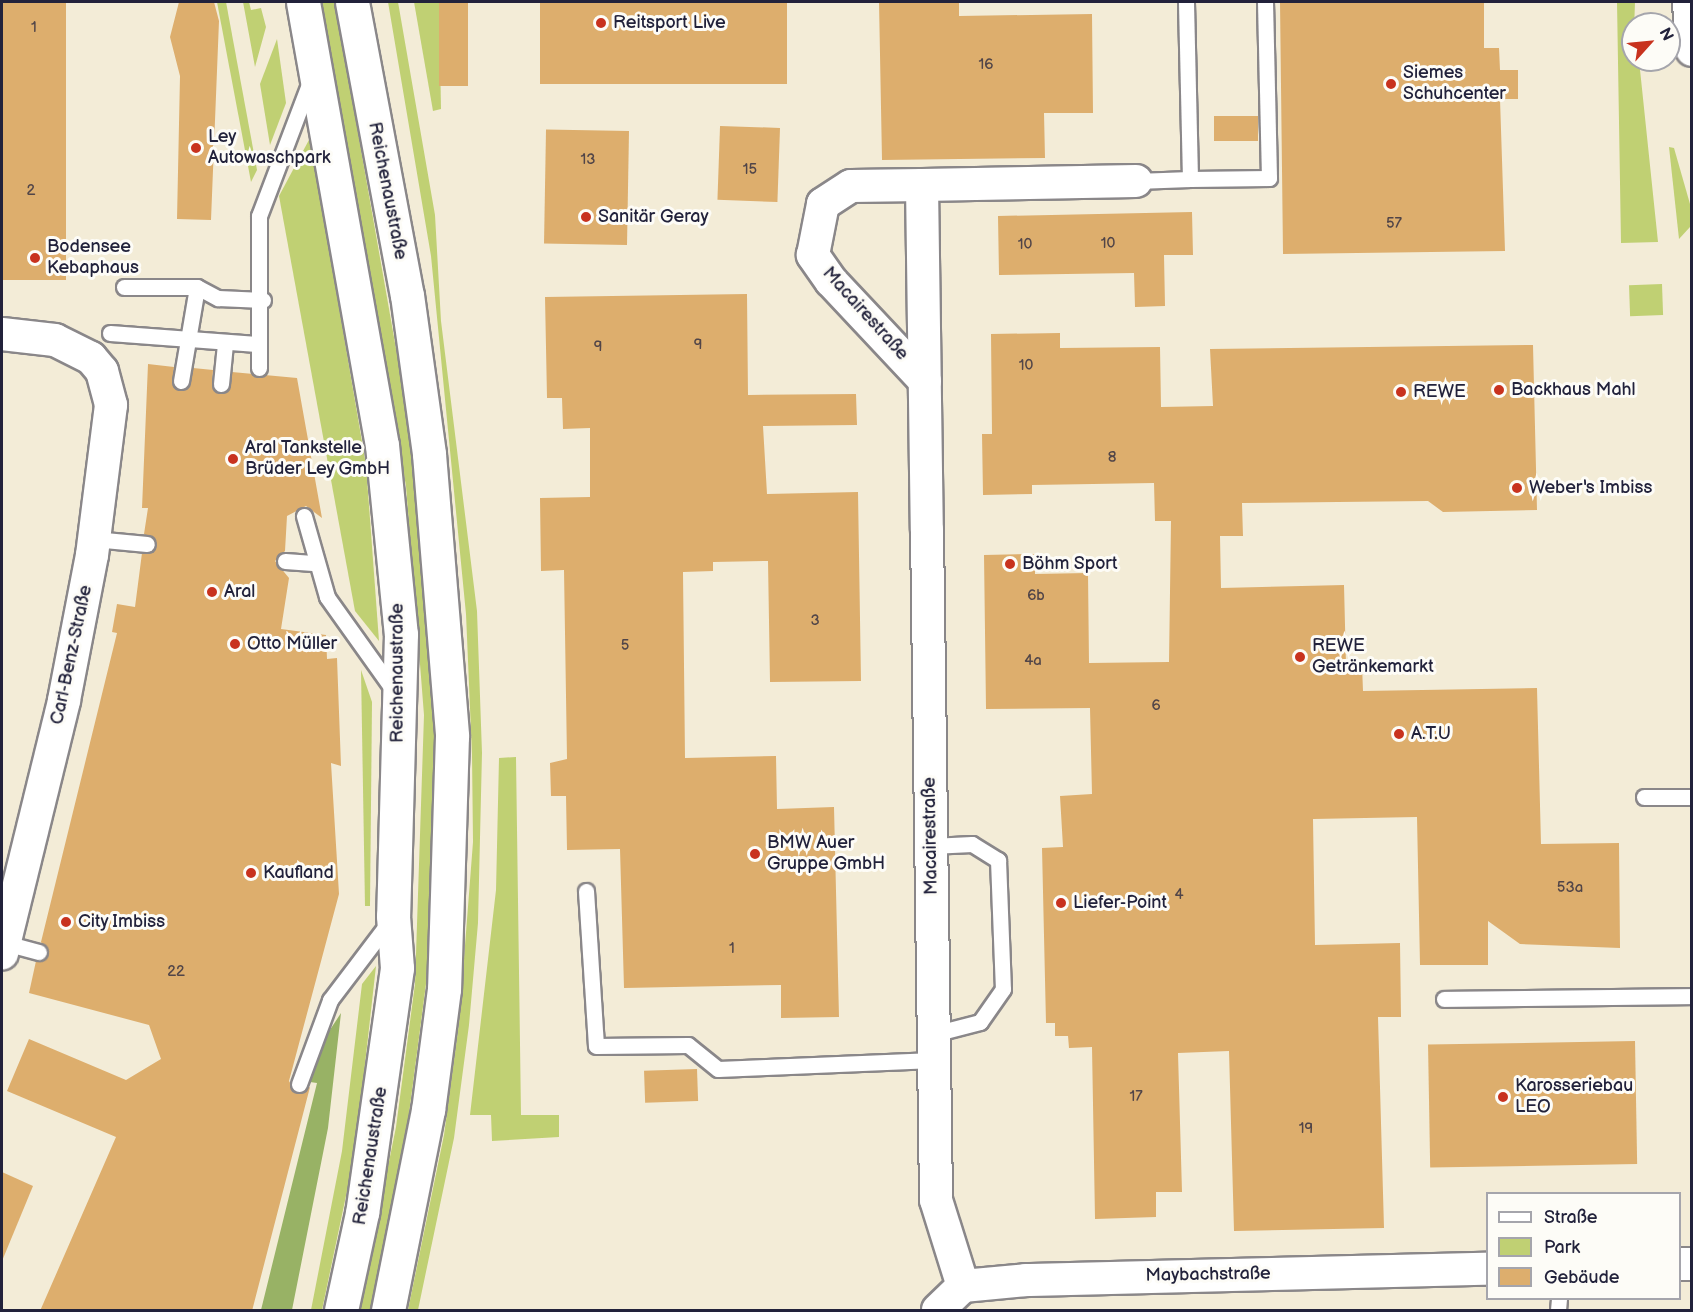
<!DOCTYPE html>
<meta charset="utf-8">
<style>
body{margin:0}
#map{position:relative;width:1693px;height:1312px;overflow:hidden;background:#f3ecd7;font-family:"Balsamiq Sans",sans-serif}
div>[style]{position:absolute}
[style*='--x']{left:calc(var(--x)*1px);top:calc(var(--y)*1px);width:calc(var(--w)*1px);rotate:calc(var(--a)*1deg)}
.green>*{inset:0;background:#c0d073;transform-origin:0 0}
.forest>*{inset:0;background:#98b265}
.building>*{inset:0;background:#ddae6d;transform-origin:0 0}
.roads{filter:drop-shadow(2px 0 #8a8789) drop-shadow(-2px 0 #8a8789) drop-shadow(0 2px #8a8789) drop-shadow(0 -2px #8a8789)}
.lane>*{height:15px;margin:-7.5px;padding:0 7.5px;transform-origin:7.5px;border-radius:7.5px;background:#fff}
.street>*{height:32px;margin:-16px;padding:0 16px;transform-origin:16px;border-radius:16px;background:#fff}
.primary>*{height:33px;margin:-16.5px;padding:0 16.5px;transform-origin:16.5px;border-radius:16.5px;background:#fff}
.dots>*{width:16px;height:16px;translate:-50% -50%;box-sizing:border-box;border:3px solid #fdfcf7;border-radius:50%}
span{translate:-50% -50%;white-space:nowrap;text-align:center;line-height:1.15;-webkit-text-stroke:6px #fdfcf7;paint-order:stroke}
.number-label{font-size:15px;color:#514548}
.number-label span{-webkit-text-stroke-width:0}
.poi-label{font-size:18px;color:#22223b}
.left{translate:0 -50%;text-align:left}
.street-label{font-size:18px;color:#22223b}
.frame{position:absolute;inset:0;border:3px solid #22223b;pointer-events:none}
.legend{position:absolute;left:1486px;top:1192px;width:195px;height:108px;box-sizing:border-box;background:#fdfcf7;border:2px solid #a5a5ac;margin:0;padding:8px 10px;list-style:none;font-size:18px;color:#22223b}
.legend li{display:flex;align-items:center;gap:12px;height:30px}
.legend b{width:30px;border:2px solid #a5a5ac}
.north{position:absolute;left:1621px;top:12px;width:60px;height:60px;box-sizing:border-box;background:#fdfcf7;border:2px solid #a5a5ac;border-radius:50%;rotate:63deg;font-size:16px;font-weight:700;line-height:24px;text-align:center;color:#22223b}
.north::after{content:'';display:block;margin:auto;width:21px;height:27px;background:#c8321e;clip-path:polygon(50% 0,100% 100%,50% 72%,0 100%)}
</style>
<div id="map">
<div class="green">
<div style="clip-path:polygon(217px 2px,226px 2px,257px 170px,251px 182px)"></div>
<div style="clip-path:polygon(243px 2px,249px 2px,251px 10px,261px 8px,266px 27px,255px 67px)"></div>
<div style="clip-path:polygon(321px 2px,335px 2px,398px 360px,416px 485px,434px 715px,436px 809px,426px 984px,407px 1129px,371px 1310px,359px 1310px,396px 1127px,415px 984px,424px 715px,406px 486px)"></div>
<div style="clip-path:polygon(388px 2px,398px 2px,435px 215px,441px 321px,477px 611px,482px 753px,478px 923px,469px 1025px,454px 1138px,418px 1310px,408px 1310px,444px 1135px,459px 1023px,473px 842px,472px 755px,466px 614px,431px 256px)"></div>
<div style="clip-path:polygon(414px 2px,439px 2px,441px 109px,433px 111px)"></div>
<div style="clip-path:polygon(1617px 2px,1635px 2px,1633px 60px,1639px 60px,1658px 242px,1621px 243px)"></div>
<div style="clip-path:polygon(277px 39px,286px 103px,270px 145px,260px 84px)"></div>
<div style="clip-path:polygon(310px 138px,366px 465px,379px 641px,355px 611px,279px 196px)"></div>
<div style="clip-path:polygon(1669px 147px,1674px 148px,1690px 204px,1690px 227px,1679px 239px)"></div>
<div style="left:1662px;top:284px;width:31px;height:33px;rotate:88deg"></div>
<div style="clip-path:polygon(361px 670px,372px 702px,370px 906px,365px 906px)"></div>
<div style="clip-path:polygon(516px 757px,521px 1115px,559px 1115px,559px 1137px,492px 1141px,491px 1115px,470px 1115px,496px 890px,499px 758px)"></div>
<div style="clip-path:polygon(376px 966px,355px 1153px,322px 1310px,311px 1310px,342px 1151px,362px 984px)"></div>
</div>
<div class="forest">
<div style="clip-path:polygon(341px 1013px,328px 1128px,292px 1310px,261px 1310px,317px 1083px,310px 1082px,322px 1042px)"></div>
</div>
<div class="building">
<div style="left:2px;top:2px;width:64px;height:278px"></div>
<div style="clip-path:polygon(179px 2px,214px 2px,219px 21px,211px 220px,177px 219px,180px 76px,170px 37px)"></div>
<div style="left:439px;top:2px;width:29px;height:84px"></div>
<div style="left:540px;top:2px;width:247px;height:82px"></div>
<div style="clip-path:polygon(879px 2px,959px 2px,959px 16px,1092px 14px,1093px 113px,1044px 113px,1045px 158px,882px 160px)"></div>
<div style="clip-path:polygon(1280px 2px,1484px 2px,1484px 48px,1499px 48px,1500px 70px,1518px 70px,1518px 99px,1500px 99px,1505px 251px,1283px 254px)"></div>
<div style="left:1214px;top:116px;width:44px;height:25px"></div>
<div style="left:780px;top:128px;width:74px;height:60px;rotate:92deg"></div>
<div style="left:629px;top:131px;width:114px;height:83px;rotate:91deg"></div>
<div style="clip-path:polygon(1192px 212px,1193px 255px,1164px 255px,1165px 306px,1135px 307px,1134px 273px,999px 275px,998px 216px)"></div>
<div style="clip-path:polygon(747px 294px,748px 395px,856px 394px,857px 425px,763px 426px,767px 494px,858px 492px,861px 681px,770px 682px,768px 561px,713px 562px,713px 571px,683px 572px,685px 758px,776px 756px,777px 809px,834px 807px,839px 1017px,781px 1018px,781px 985px,624px 988px,620px 849px,567px 850px,566px 796px,551px 796px,550px 763px,567px 759px,564px 570px,541px 571px,540px 498px,590px 497px,590px 428px,563px 429px,562px 398px,547px 398px,545px 297px)"></div>
<div style="clip-path:polygon(1060px 333px,1060px 348px,1160px 347px,1161px 407px,1213px 406px,1210px 349px,1533px 345px,1537px 510px,1443px 512px,1428px 501px,1242px 503px,1243px 536px,1220px 536px,1221px 588px,1344px 585px,1346px 665px,1362px 665px,1363px 691px,1537px 688px,1541px 844px,1619px 843px,1620px 948px,1520px 944px,1488px 921px,1488px 965px,1420px 965px,1417px 817px,1313px 819px,1315px 945px,1400px 943px,1401px 1017px,1378px 1017px,1384px 1228px,1234px 1231px,1229px 1051px,1178px 1053px,1182px 1192px,1156px 1192px,1156px 1217px,1095px 1219px,1092px 1047px,1069px 1048px,1068px 1036px,1055px 1036px,1055px 1023px,1046px 1023px,1042px 848px,1063px 847px,1060px 796px,1092px 794px,1090px 708px,986px 709px,984px 555px,1035px 554px,1035px 574px,1088px 573px,1089px 663px,1169px 662px,1171px 521px,1155px 521px,1154px 483px,1032px 485px,1032px 494px,983px 495px,982px 434px,992px 434px,991px 334px)"></div>
<div style="clip-path:polygon(148px 364px,174px 367px,172px 384px,180px 391px,189px 387px,193px 368px,213px 370px,212px 387px,221px 394px,229px 389px,232px 372px,297px 378px,322px 518px,306px 506px,287px 516px,285px 551px,275px 561px,289px 578px,281px 629px,326px 635px,327px 659px,337px 658px,341px 766px,331px 763px,339px 894px,289px 1081px,296px 1093px,310px 1087px,252px 1311px,40px 1311px,116px 1137px,7px 1091px,29px 1039px,126px 1080px,161px 1059px,149px 1025px,29px 993px,36px 961px,48px 954px,41px 942px,117px 633px,112px 632px,117px 604px,135px 607px,142px 553px,157px 545px,144px 534px,148px 508px,142px 508px)"></div>
<div style="left:1635px;top:1041px;width:123px;height:207px;rotate:89deg"></div>
<div style="left:697px;top:1069px;width:32px;height:53px;rotate:88deg"></div>
<div style="clip-path:polygon(2px 1172px,33px 1186px,2px 1261px)"></div>
</div>
<div class="roads">
<div class="lane">
<div style="--x:1190;--y:179;--w:79;--a:-0.7"></div>
<div style="--x:1269;--y:178;--w:176;--a:-91.3"></div>
<div style="--x:1136;--y:181;--w:54;--a:-2.1"></div>
<div style="--x:1190;--y:179;--w:177;--a:-91.3"></div>
<div style="--x:124;--y:287;--w:73;--a:0"></div>
<div style="--x:197;--y:287;--w:24;--a:28"></div>
<div style="--x:218;--y:298;--w:45;--a:2.5"></div>
<div style="--x:110;--y:333;--w:147;--a:4.3"></div>
<div style="--x:259;--y:368;--w:152;--a:-90"></div>
<div style="--x:259;--y:216;--w:143;--a:-69.2"></div>
<div style="--x:181;--y:381;--w:95;--a:-80.3"></div>
<div style="--x:221;--y:384;--w:40;--a:-84.3"></div>
<div style="--x:304;--y:516;--w:84;--a:74.1"></div>
<div style="--x:327;--y:597;--w:115;--a:54.5"></div>
<div style="--x:94;--y:539;--w:53;--a:5.4"></div>
<div style="--x:285;--y:561;--w:31;--a:4"></div>
<div style="--x:1644;--y:797;--w:48;--a:0"></div>
<div style="--x:931;--y:846;--w:41;--a:-2.8"></div>
<div style="--x:972;--y:844;--w:31;--a:32"></div>
<div style="--x:998;--y:860;--w:129;--a:87.8"></div>
<div style="--x:1003;--y:989;--w:40;--a:124.9"></div>
<div style="--x:980;--y:1022;--w:48;--a:165.4"></div>
<div style="--x:586;--y:891;--w:155;--a:86.3"></div>
<div style="--x:596;--y:1046;--w:92;--a:-0.6"></div>
<div style="--x:688;--y:1045;--w:38;--a:39"></div>
<div style="--x:718;--y:1069;--w:216;--a:-2.4"></div>
<div style="--x:5;--y:943;--w:35;--a:15"></div>
<div style="--x:1444;--y:999;--w:248;--a:-0.7"></div>
<div style="--x:299;--y:1084;--w:90;--a:-69.7"></div>
<div style="--x:330;--y:1000;--w:99;--a:-52.8"></div>
<div style="--x:1558;--y:1310;--w:12;--a:-85"></div>
</div>
<div class="street">
<div style="--x:1689;--y:2;--w:48;--a:86.4"></div>
<div style="--x:922;--y:185;--w:214;--a:-1.1"></div>
<div style="--x:2;--y:334;--w:53;--a:6.5"></div>
<div style="--x:55;--y:340;--w:40;--a:26.6"></div>
<div style="--x:91;--y:358;--w:17;--a:50"></div>
<div style="--x:102;--y:371;--w:35;--a:75"></div>
<div style="--x:111;--y:405;--w:151;--a:97.2"></div>
<div style="--x:92;--y:555;--w:149;--a:100.9"></div>
<div style="--x:64;--y:701;--w:260;--a:103.8"></div>
<div style="--x:925;--y:381;--w:137;--a:-133.2"></div>
<div style="--x:831;--y:281;--w:32;--a:-125"></div>
<div style="--x:813;--y:255;--w:52;--a:-78.9"></div>
<div style="--x:823;--y:204;--w:33;--a:-33"></div>
<div style="--x:851;--y:186;--w:71;--a:-0.8"></div>
<div style="--x:922;--y:185;--w:345;--a:89.2"></div>
<div style="--x:927;--y:530;--w:670;--a:89.23"></div>
<div style="--x:936;--y:1200;--w:90;--a:72.6"></div>
<div style="--x:1680;--y:1264;--w:12;--a:0"></div>
<div style="--x:938;--y:1310;--w:35;--a:-44"></div>
<div style="--x:963;--y:1286;--w:63;--a:-5.4"></div>
<div style="--x:1026;--y:1280;--w:462;--a:-1.4"></div>
</div>
<div class="primary">
<div style="--x:303;--y:2;--w:450;--a:79.9"></div>
<div style="--x:382;--y:445;--w:190;--a:84.3"></div>
<div style="--x:401;--y:634;--w:282;--a:91.6"></div>
<div style="--x:393;--y:916;--w:52;--a:85.6"></div>
<div style="--x:397;--y:968;--w:247;--a:98.1"></div>
<div style="--x:362;--y:1213;--w:99;--a:102.2"></div>
<div style="--x:352;--y:2;--w:298;--a:79.4"></div>
<div style="--x:407;--y:295;--w:161;--a:82.1"></div>
<div style="--x:429;--y:454;--w:283;--a:85.3"></div>
<div style="--x:452;--y:736;--w:253;--a:91.8"></div>
<div style="--x:444;--y:989;--w:122;--a:97.5"></div>
<div style="--x:428;--y:1110;--w:204;--a:101.3"></div>
</div>
</div>
<div class="dots">
<div style="left:601px;top:23px;background:#c8321e"></div>
<div style="left:1391px;top:84px;background:#c8321e"></div>
<div style="left:196px;top:148px;background:#c8321e"></div>
<div style="left:586px;top:217px;background:#c8321e"></div>
<div style="left:35px;top:258px;background:#c8321e"></div>
<div style="left:1499px;top:390px;background:#c8321e"></div>
<div style="left:1401px;top:392px;background:#c8321e"></div>
<div style="left:233px;top:459px;background:#c8321e"></div>
<div style="left:1517px;top:488px;background:#c8321e"></div>
<div style="left:1010px;top:564px;background:#c8321e"></div>
<div style="left:212px;top:592px;background:#c8321e"></div>
<div style="left:235px;top:644px;background:#c8321e"></div>
<div style="left:1300px;top:657px;background:#c8321e"></div>
<div style="left:1399px;top:734px;background:#c8321e"></div>
<div style="left:755px;top:854px;background:#c8321e"></div>
<div style="left:251px;top:873px;background:#c8321e"></div>
<div style="left:1061px;top:903px;background:#c8321e"></div>
<div style="left:66px;top:922px;background:#c8321e"></div>
<div style="left:1503px;top:1097px;background:#c8321e"></div>
</div>
<div class="number-label">
<span style="left:34px;top:28px">1</span>
<span style="left:986px;top:65px">16</span>
<span style="left:588px;top:160px">13</span>
<span style="left:750px;top:170px">15</span>
<span style="left:31px;top:191px">2</span>
<span style="left:1394px;top:224px">57</span>
<span style="left:1108px;top:244px">10</span>
<span style="left:1025px;top:245px">10</span>
<span style="left:698px;top:345px">9</span>
<span style="left:598px;top:347px">9</span>
<span style="left:1026px;top:366px">10</span>
<span style="left:1112px;top:458px">8</span>
<span style="left:1036px;top:596px">6b</span>
<span style="left:815px;top:621px">3</span>
<span style="left:625px;top:646px">5</span>
<span style="left:1033px;top:661px">4a</span>
<span style="left:1156px;top:706px">6</span>
<span style="left:1570px;top:888px">53a</span>
<span style="left:1179px;top:895px">4</span>
<span style="left:732px;top:949px">1</span>
<span style="left:176px;top:972px">22</span>
<span style="left:1136px;top:1097px">17</span>
<span style="left:1306px;top:1129px">19</span>
</div>
<div class="poi-label">
<span class="left" style="left:613px;top:23px">Reitsport Live</span>
<span class="left" style="left:1403px;top:84px">Siemes<br>Schuhcenter</span>
<span class="left" style="left:208px;top:148px">Ley<br>Autowaschpark</span>
<span class="left" style="left:598px;top:217px">Sanitär Geray</span>
<span class="left" style="left:47px;top:258px">Bodensee<br>Kebaphaus</span>
<span class="left" style="left:1511px;top:390px">Backhaus Mahl</span>
<span class="left" style="left:1413px;top:392px">REWE</span>
<span class="left" style="left:245px;top:459px">Aral Tankstelle<br>Brüder Ley GmbH</span>
<span class="left" style="left:1529px;top:488px">Weber's Imbiss</span>
<span class="left" style="left:1022px;top:564px">Böhm Sport</span>
<span class="left" style="left:224px;top:592px">Aral</span>
<span class="left" style="left:247px;top:644px">Otto Müller</span>
<span class="left" style="left:1312px;top:657px">REWE<br>Getränkemarkt</span>
<span class="left" style="left:1411px;top:734px">A.T.U</span>
<span class="left" style="left:767px;top:854px">BMW Auer<br>Gruppe GmbH</span>
<span class="left" style="left:263px;top:873px">Kaufland</span>
<span class="left" style="left:1073px;top:903px">Liefer-Point</span>
<span class="left" style="left:78px;top:922px">City Imbiss</span>
<span class="left" style="left:1515px;top:1097px">Karosseriebau<br>LEO</span>
</div>
<div class="street-label">
<span style="left:387px;top:191px;rotate:79deg">Reichenaustraße</span>
<span style="left:865px;top:314px;rotate:48deg">Macairestraße</span>
<span style="left:72px;top:655px;rotate:-78deg">Carl-Benz-Straße</span>
<span style="left:398px;top:673px;rotate:-90deg">Reichenaustraße</span>
<span style="left:931px;top:836px;rotate:-91deg">Macairestraße</span>
<span style="left:371px;top:1156px;rotate:-81deg">Reichenaustraße</span>
<span style="left:1208px;top:1275px;rotate:-1deg">Maybachstraße</span>
</div>
<div class="frame"></div>
<ul class="legend">
<li><b style="height:8px;background:#fff"></b>Straße</li>
<li><b style="height:16px;background:#c0d073"></b>Park</li>
<li><b style="height:16px;background:#ddae6d"></b>Gebäude</li>
</ul>
<div class="north">N</div>
</div>
